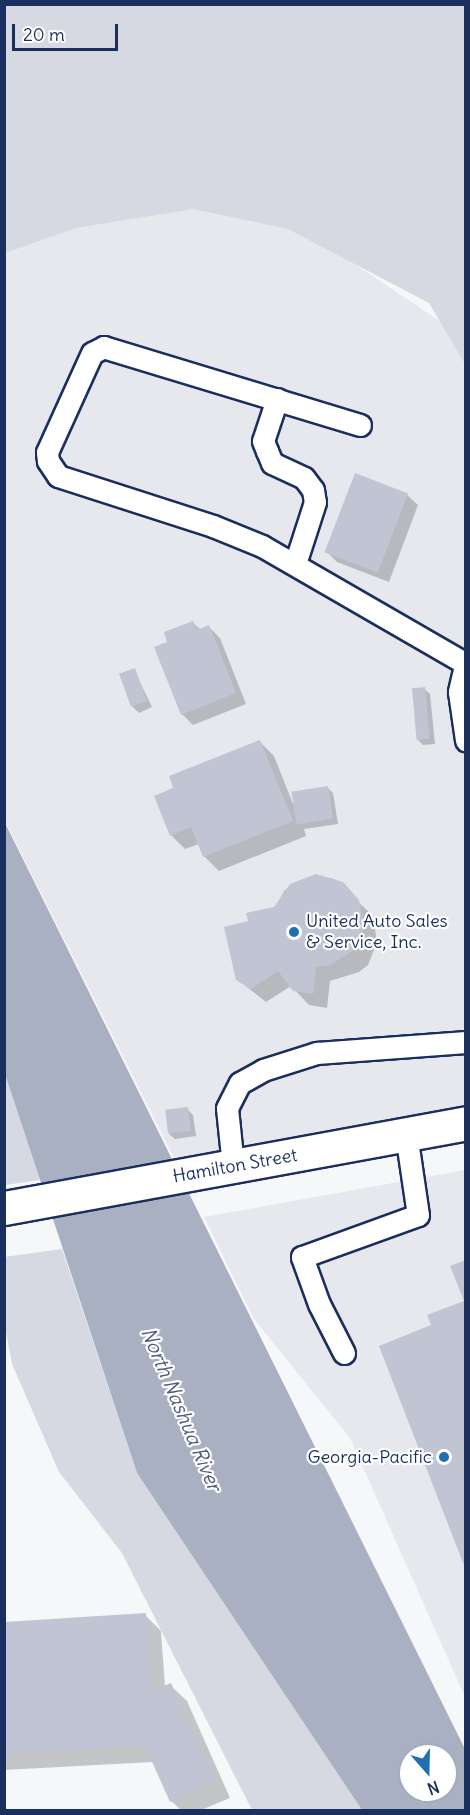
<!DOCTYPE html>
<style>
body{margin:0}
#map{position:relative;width:470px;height:1815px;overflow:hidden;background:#f6f7f9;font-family:Delius,sans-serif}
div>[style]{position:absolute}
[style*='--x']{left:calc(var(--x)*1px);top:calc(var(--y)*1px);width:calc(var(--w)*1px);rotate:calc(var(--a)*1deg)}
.built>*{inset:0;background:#e6e8ee}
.green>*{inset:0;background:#d6d9e2}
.water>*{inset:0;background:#a9b0c1}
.shadow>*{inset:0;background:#0003}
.building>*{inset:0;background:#c0c4d3;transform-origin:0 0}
.roads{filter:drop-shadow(2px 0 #1b2f5e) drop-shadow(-2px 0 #1b2f5e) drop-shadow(0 2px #1b2f5e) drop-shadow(0 -2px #1b2f5e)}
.lane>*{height:21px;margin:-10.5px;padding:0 10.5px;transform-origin:10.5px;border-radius:10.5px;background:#fff}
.secondary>*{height:33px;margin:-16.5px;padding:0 16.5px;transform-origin:16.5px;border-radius:16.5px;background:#fff}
.dots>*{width:16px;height:16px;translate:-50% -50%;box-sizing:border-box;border:3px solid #fff;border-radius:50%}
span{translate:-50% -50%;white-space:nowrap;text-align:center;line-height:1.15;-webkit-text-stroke:4.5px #fff;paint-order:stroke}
.poi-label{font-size:18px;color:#1b2f5e}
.left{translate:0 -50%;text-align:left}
.right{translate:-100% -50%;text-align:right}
.street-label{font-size:18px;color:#1b2f5e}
.water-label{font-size:20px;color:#4d5c81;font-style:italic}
.frame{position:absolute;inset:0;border:6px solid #1b2f5e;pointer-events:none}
.north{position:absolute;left:398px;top:1743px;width:60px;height:60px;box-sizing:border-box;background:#fff;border:2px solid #a4acbf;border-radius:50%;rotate:160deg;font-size:16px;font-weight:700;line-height:24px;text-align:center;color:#1b2f5e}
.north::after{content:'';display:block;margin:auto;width:21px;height:27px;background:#1f6fb2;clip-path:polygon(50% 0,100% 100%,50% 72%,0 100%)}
.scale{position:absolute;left:12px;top:24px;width:106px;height:27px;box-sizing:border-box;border:3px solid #1b2f5e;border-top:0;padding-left:8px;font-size:18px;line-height:21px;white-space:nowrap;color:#1b2f5e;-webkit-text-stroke:4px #fff;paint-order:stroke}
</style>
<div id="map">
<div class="built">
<div style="clip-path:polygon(252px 195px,465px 338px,465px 1106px,174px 1158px,5px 821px,5px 228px)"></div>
<div style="clip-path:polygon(465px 1170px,465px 1697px,350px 1438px,254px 1319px,204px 1217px)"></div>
</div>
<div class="green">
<div style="clip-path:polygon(4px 5px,465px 5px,465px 364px,429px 303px,288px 229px,193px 209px,76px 228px,5px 253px)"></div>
<div style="clip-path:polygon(5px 1074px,40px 1180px,5px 1185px)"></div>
<div style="clip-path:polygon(62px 1249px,137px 1473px,362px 1810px,252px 1810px,122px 1553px,59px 1472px,12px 1364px,5px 1327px,4px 1257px)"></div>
</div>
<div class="water">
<div style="clip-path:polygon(evenodd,4px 821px,465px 1749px,465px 1810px,362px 1810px,137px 1473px,5px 1074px,4px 821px,410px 1755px,446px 1755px,446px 1791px,410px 1791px,410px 1755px)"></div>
</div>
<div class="shadow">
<div style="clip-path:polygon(407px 495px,418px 505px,389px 582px,337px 562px,326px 551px)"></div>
<div style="clip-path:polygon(193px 623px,201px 630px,209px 627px,220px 638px,246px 704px,193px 725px,182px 714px,169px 643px)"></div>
<div style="clip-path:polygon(134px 670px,152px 707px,139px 713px,133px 707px)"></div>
<div style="clip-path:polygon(424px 689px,430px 694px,435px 744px,423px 745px,418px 740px)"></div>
<div style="clip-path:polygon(260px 742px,274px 756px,293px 804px,327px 787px,333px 793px,338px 824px,304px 829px,306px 836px,219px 871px,204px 856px,199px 844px,185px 849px,171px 835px,175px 789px)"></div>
<div style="clip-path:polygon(316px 876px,334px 879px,373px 916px,377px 942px,368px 965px,359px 972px,330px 981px,327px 1008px,309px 1005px,291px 986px,266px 1002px,238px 980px,249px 922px,275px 908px,284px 891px,298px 881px)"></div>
<div style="clip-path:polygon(187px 1109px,193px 1115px,196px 1136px,175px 1139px,169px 1134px)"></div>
<div style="clip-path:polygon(145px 1615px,161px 1631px,165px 1687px,170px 1685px,187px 1701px,230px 1798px,201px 1810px,181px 1810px,171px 1801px,153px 1762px,4px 1770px,4px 1623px)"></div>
</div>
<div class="building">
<div style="left:355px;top:473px;width:57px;height:85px;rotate:21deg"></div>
<div style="clip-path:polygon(193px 621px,197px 630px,209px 625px,236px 693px,181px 715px,154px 647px,167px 642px,164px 632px)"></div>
<div style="left:135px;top:668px;width:35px;height:17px;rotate:70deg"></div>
<div style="left:425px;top:687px;width:52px;height:13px;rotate:85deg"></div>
<div style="clip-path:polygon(260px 740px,293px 821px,203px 857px,191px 827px,170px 836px,154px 796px,173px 788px,169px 776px)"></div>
<div style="left:328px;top:786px;width:33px;height:37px;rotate:81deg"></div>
<div style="clip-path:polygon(316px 874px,343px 882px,359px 900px,364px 927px,354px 950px,330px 965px,316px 967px,313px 994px,293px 991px,278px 971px,251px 989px,236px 980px,224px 927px,248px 921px,246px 913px,274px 907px,290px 884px)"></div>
<div style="left:188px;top:1107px;width:24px;height:23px;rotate:83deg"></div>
<div style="clip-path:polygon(466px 1260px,466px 1568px,465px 1568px,379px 1346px,431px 1325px,427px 1315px,464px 1301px,450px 1266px)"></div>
<div style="clip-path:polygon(146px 1613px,151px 1691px,171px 1683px,215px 1781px,170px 1802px,145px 1746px,4px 1754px,4px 1622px)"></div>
</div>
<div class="roads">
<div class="lane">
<div style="--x:277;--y:399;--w:44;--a:108.4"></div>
<div style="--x:263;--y:441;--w:11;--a:68"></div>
<div style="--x:267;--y:451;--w:13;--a:67"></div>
<div style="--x:272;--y:463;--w:35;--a:25"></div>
<div style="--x:304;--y:478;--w:15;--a:53"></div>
<div style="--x:313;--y:490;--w:12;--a:81"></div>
<div style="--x:315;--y:502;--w:65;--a:107.9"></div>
<div style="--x:360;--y:425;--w:268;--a:-163.1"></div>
<div style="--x:104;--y:347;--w:13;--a:153"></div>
<div style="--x:92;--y:353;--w:109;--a:114.4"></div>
<div style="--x:47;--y:452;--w:9;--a:84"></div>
<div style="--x:48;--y:461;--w:18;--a:56"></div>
<div style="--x:58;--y:476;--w:163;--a:17.9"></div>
<div style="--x:213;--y:526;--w:53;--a:22.2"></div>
<div style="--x:262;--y:546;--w:234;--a:30"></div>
<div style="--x:466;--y:661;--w:32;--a:103"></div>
<div style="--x:459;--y:692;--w:49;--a:81.7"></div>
<div style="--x:233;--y:1166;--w:58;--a:-95.9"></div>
<div style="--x:227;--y:1108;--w:28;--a:-63"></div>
<div style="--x:240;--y:1083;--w:26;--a:-29"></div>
<div style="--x:263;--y:1070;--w:57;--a:-17.5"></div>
<div style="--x:317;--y:1053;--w:149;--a:-4.2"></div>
<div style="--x:344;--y:1353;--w:55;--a:-117"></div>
<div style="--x:319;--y:1304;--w:50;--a:-109.9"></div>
<div style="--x:302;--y:1257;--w:123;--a:-19.9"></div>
<div style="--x:418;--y:1215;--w:82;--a:-98.4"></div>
</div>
<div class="secondary">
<div style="--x:4;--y:1208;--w:470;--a:-10.4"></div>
</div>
</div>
<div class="dots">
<div style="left:294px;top:932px;background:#1f6fb2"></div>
<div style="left:444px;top:1457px;background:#1f6fb2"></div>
</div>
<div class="poi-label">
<span class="left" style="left:306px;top:932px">United Auto Sales<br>&amp; Service, Inc.</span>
<span class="right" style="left:432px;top:1457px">Georgia-Pacific</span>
</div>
<div class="street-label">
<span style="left:235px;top:1166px;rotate:-10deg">Hamilton Street</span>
</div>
<div class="water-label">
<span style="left:182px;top:1409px;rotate:67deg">North Nashua River</span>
</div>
<div class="frame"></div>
<div class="north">N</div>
<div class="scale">20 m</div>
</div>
